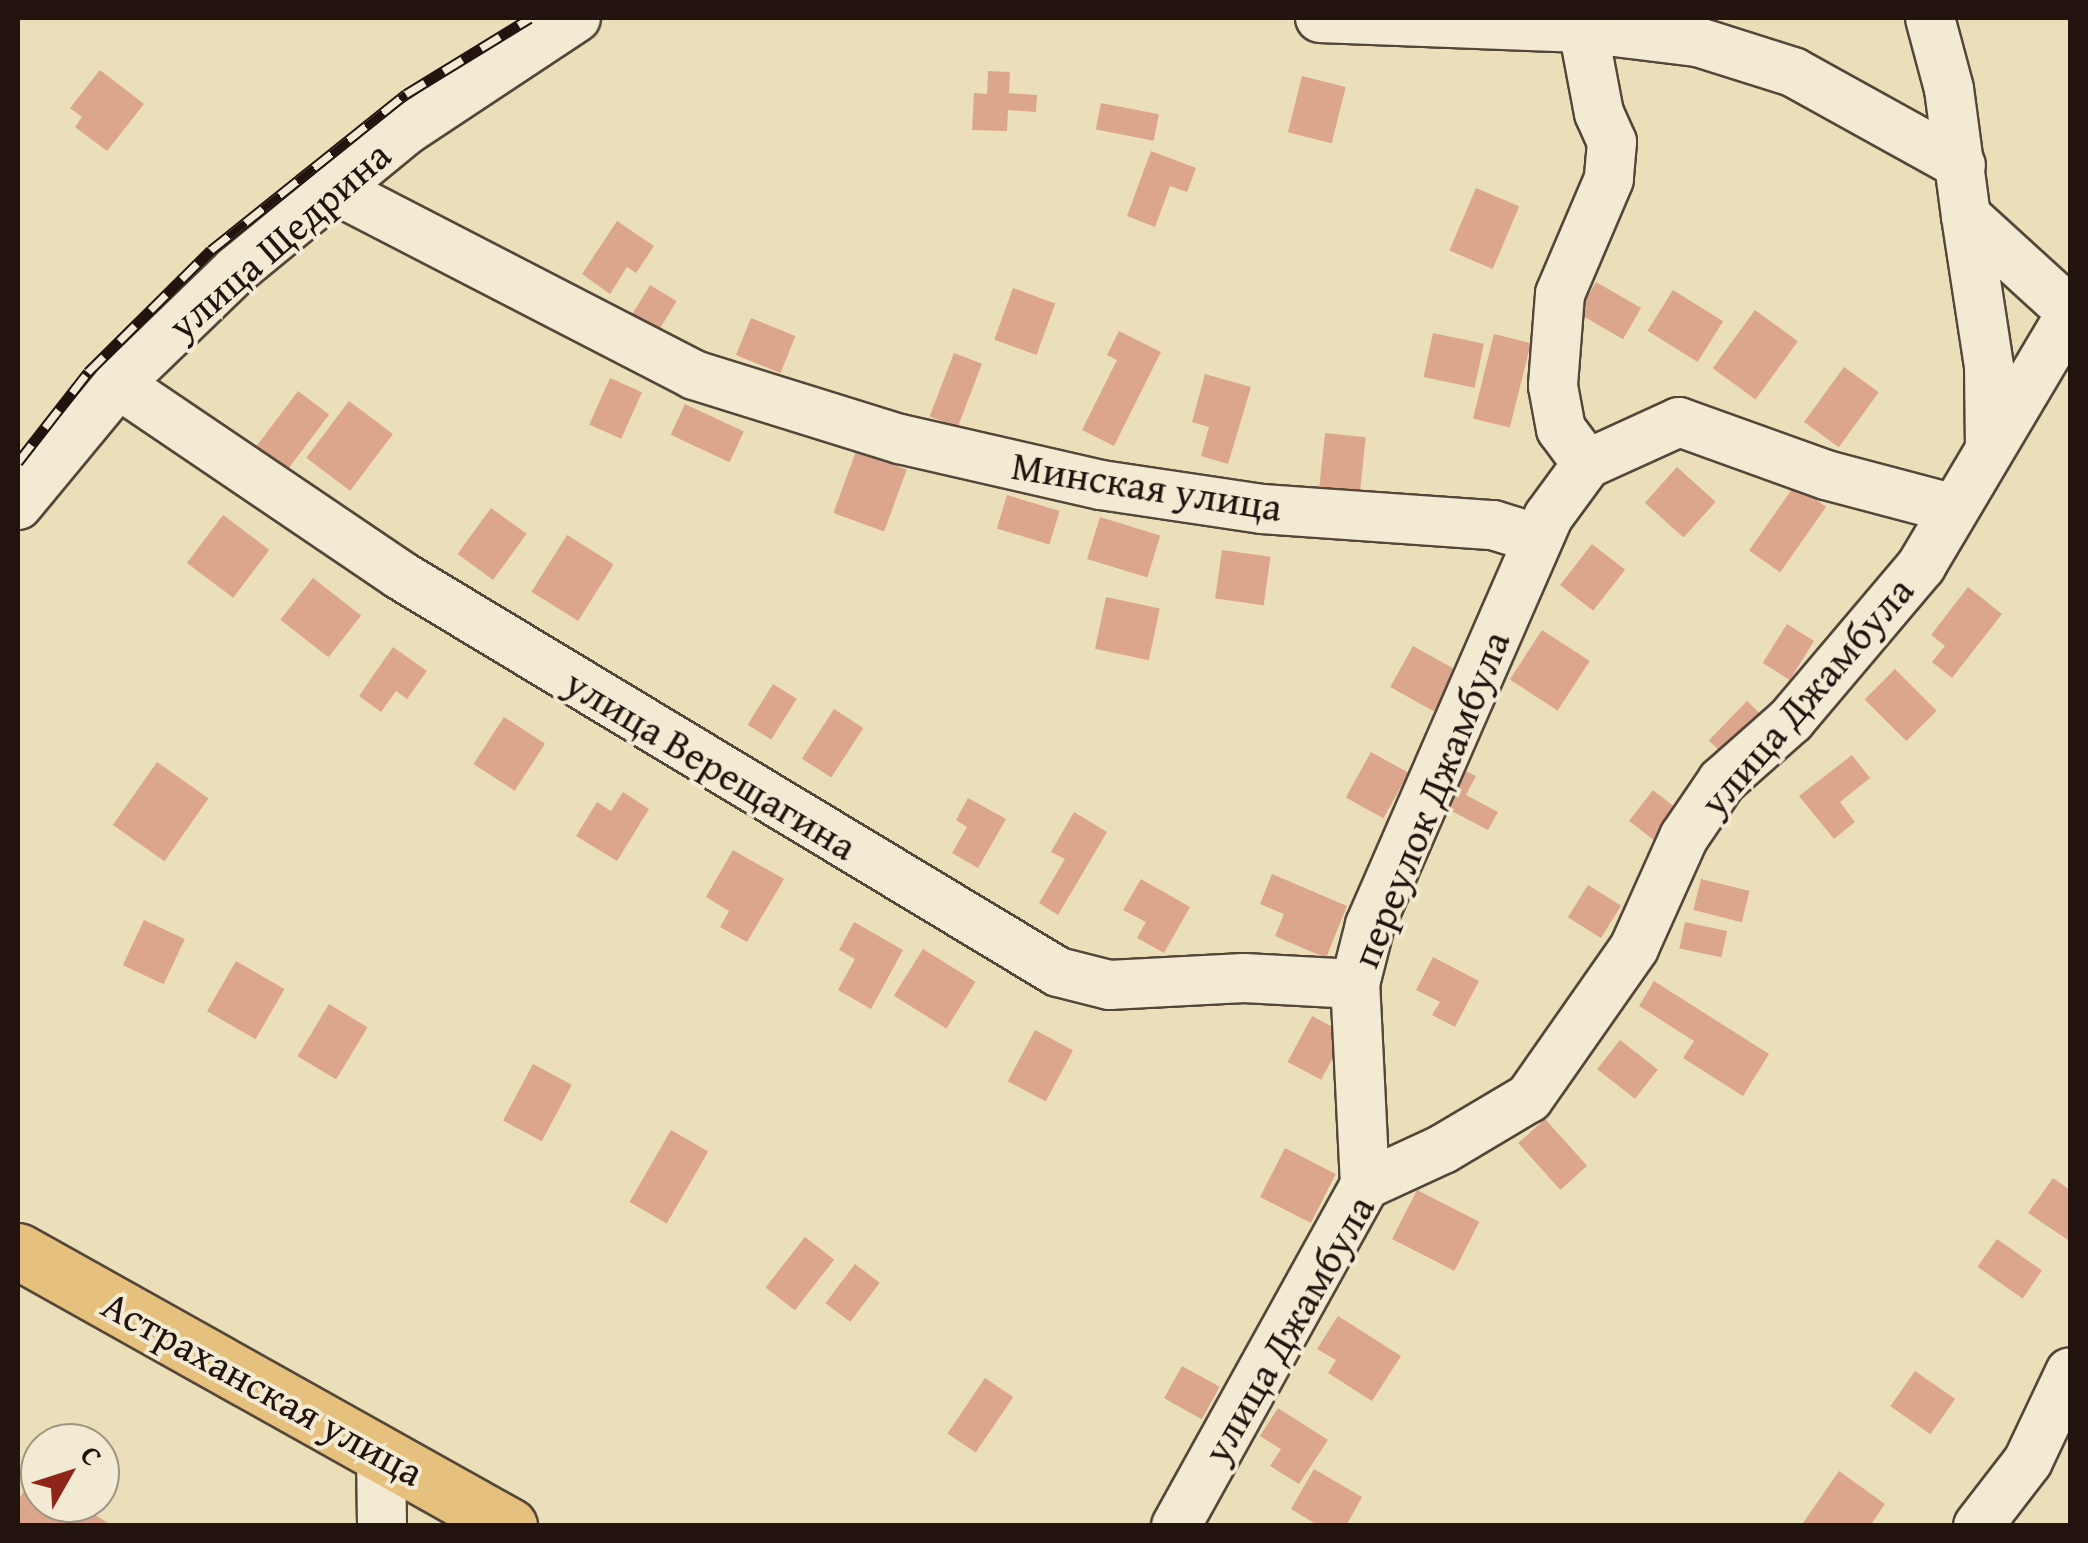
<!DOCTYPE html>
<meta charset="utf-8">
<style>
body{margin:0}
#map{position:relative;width:2088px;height:1543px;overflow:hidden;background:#ebdfba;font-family:"Gentium Book Plus",serif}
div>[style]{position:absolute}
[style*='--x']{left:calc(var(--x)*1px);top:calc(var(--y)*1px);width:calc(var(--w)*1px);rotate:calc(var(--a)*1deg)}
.building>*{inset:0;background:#dca68d;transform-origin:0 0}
.roads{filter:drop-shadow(2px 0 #544639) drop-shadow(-2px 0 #544639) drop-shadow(0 2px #544639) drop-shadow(0 -2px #544639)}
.minor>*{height:48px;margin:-24px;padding:0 24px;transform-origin:24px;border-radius:24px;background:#f2ead2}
.major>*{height:55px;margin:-27.5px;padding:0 27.5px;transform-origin:27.5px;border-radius:27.5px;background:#e6c07d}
.rail>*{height:11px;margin-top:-5.5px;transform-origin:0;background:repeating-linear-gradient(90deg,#f2ead2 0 22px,#22130e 0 44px);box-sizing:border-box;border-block:2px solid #22130e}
span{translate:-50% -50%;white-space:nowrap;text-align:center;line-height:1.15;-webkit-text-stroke:8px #f2ead2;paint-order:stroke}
.street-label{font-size:40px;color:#22130e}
.frame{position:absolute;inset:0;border:20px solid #22130e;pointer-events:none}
.north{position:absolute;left:20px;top:1423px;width:100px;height:100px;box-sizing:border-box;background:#f2ead2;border:2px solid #9f9484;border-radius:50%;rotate:51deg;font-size:28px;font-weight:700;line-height:40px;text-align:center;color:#22130e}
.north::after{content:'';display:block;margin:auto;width:35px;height:45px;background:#8f2418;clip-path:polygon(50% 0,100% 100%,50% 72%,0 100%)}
</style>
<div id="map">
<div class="building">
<div style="clip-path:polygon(100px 70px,144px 104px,107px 151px,75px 127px,82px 117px,70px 108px)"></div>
<div style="clip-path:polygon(988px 71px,1010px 72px,1009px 93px,1037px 95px,1036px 112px,1008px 110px,1007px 131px,972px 130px,974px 93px,987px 94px)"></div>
<div style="left:1302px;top:76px;width:45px;height:58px;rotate:14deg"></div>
<div style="left:1101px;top:103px;width:59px;height:27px;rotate:11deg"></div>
<div style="clip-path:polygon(1151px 151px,1196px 168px,1187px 192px,1170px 186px,1155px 227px,1127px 216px)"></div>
<div style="left:1476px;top:188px;width:47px;height:68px;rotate:23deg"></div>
<div style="clip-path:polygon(617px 221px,654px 246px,636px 273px,627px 267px,610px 294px,582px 274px)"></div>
<div style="left:1596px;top:282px;width:52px;height:36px;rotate:30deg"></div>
<div style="left:650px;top:285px;width:31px;height:45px;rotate:31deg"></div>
<div style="left:1013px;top:288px;width:45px;height:55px;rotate:20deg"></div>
<div style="left:1673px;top:290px;width:59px;height:48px;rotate:32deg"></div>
<div style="left:1755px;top:310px;width:53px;height:72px;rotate:36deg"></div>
<div style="left:751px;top:318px;width:48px;height:40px;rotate:22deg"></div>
<div style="clip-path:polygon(1119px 331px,1161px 352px,1114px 446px,1082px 430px,1117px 360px,1107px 355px)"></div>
<div style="left:1433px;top:333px;width:52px;height:45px;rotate:12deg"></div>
<div style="left:1494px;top:334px;width:38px;height:87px;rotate:14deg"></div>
<div style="left:954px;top:353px;width:30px;height:68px;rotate:21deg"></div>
<div style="left:1844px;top:367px;width:43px;height:68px;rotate:36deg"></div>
<div style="clip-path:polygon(1205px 374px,1251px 387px,1228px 464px,1201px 456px,1209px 427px,1192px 422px)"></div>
<div style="left:610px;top:378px;width:35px;height:51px;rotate:24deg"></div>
<div style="left:298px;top:391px;width:39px;height:70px;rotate:37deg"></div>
<div style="left:349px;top:401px;width:55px;height:71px;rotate:37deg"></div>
<div style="left:685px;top:404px;width:65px;height:34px;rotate:25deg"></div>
<div style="left:1325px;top:433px;width:41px;height:57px;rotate:6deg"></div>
<div style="left:856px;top:451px;width:54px;height:66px;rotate:20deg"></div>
<div style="left:1677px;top:467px;width:52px;height:48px;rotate:42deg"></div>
<div style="left:1795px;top:485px;width:38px;height:80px;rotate:35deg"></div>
<div style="left:1007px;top:495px;width:55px;height:35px;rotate:17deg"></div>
<div style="left:491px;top:508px;width:44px;height:57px;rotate:36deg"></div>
<div style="left:223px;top:515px;width:58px;height:60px;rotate:37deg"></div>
<div style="left:1100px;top:517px;width:63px;height:44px;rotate:17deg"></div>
<div style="left:567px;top:535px;width:55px;height:67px;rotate:32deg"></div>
<div style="left:1592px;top:544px;width:42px;height:52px;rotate:38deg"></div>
<div style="left:1222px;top:550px;width:49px;height:49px;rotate:8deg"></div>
<div style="left:313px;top:578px;width:61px;height:53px;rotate:38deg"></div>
<div style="clip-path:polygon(1968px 587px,2002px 614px,1952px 678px,1932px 662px,1945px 646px,1931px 635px)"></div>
<div style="left:1106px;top:597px;width:55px;height:53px;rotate:12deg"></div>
<div style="left:1787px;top:624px;width:32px;height:46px;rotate:32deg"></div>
<div style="left:1542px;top:630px;width:57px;height:59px;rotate:33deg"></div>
<div style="left:1413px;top:646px;width:50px;height:47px;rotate:29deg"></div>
<div style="clip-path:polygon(393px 647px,427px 671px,407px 699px,396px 691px,381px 712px,359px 696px)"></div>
<div style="left:1895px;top:669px;width:59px;height:43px;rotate:45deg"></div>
<div style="left:773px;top:684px;width:28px;height:48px;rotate:32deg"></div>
<div style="left:1747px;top:701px;width:28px;height:55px;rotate:44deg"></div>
<div style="left:834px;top:709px;width:35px;height:59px;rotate:33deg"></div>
<div style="left:504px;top:717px;width:49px;height:56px;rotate:33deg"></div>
<div style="left:1371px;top:752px;width:43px;height:52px;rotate:29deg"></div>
<div style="clip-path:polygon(1852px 755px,1870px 778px,1840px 802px,1855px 822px,1834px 839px,1799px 796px)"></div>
<div style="left:157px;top:762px;width:63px;height:77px;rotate:35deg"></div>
<div style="clip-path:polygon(1461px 769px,1476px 776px,1466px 795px,1498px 812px,1488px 830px,1442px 806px)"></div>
<div style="left:1653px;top:790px;width:36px;height:39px;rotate:38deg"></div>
<div style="clip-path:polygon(623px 792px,649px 809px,617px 861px,576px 836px,597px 802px,611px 811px)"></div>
<div style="clip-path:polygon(968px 798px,1006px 819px,978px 868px,952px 853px,967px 827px,956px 820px)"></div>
<div style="clip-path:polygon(1074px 812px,1107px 832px,1058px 915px,1039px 903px,1065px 859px,1051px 852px)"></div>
<div style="clip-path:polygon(733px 850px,784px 879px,747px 942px,720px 927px,729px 911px,706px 897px)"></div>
<div style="clip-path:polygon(1272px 874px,1347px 906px,1326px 958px,1275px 936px,1284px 914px,1260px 904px)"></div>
<div style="clip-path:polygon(1141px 879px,1190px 907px,1164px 953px,1137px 938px,1146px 922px,1123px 910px)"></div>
<div style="left:1701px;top:879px;width:50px;height:32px;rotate:14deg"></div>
<div style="left:1588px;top:885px;width:39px;height:38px;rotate:32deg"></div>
<div style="left:144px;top:920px;width:45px;height:50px;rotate:25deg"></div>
<div style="clip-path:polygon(854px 922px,903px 950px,871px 1009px,838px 990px,855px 959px,839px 950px)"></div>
<div style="left:1685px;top:922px;width:43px;height:27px;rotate:12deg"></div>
<div style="left:923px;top:949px;width:62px;height:55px;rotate:32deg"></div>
<div style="clip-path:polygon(1433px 957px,1479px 981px,1455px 1027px,1432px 1015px,1440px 1002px,1416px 990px)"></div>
<div style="left:236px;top:961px;width:56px;height:58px;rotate:30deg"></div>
<div style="clip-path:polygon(1654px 981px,1769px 1054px,1743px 1096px,1683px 1058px,1694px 1041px,1639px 1006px)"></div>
<div style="left:329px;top:1004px;width:45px;height:61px;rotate:31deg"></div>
<div style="left:1312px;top:1016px;width:38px;height:52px;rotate:28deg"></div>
<div style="left:1035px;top:1030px;width:43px;height:58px;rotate:28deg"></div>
<div style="left:1620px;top:1040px;width:48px;height:37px;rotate:38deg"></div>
<div style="left:533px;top:1064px;width:44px;height:64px;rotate:28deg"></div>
<div style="left:1545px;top:1119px;width:63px;height:36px;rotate:48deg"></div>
<div style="left:671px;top:1130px;width:43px;height:83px;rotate:30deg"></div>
<div style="left:1285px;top:1148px;width:57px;height:55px;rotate:27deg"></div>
<div style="clip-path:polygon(2053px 1178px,2070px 1190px,2068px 1240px,2028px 1213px)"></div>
<div style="left:1417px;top:1190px;width:70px;height:55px;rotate:27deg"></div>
<div style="left:805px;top:1237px;width:37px;height:64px;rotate:38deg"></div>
<div style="left:1997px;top:1239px;width:55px;height:34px;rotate:35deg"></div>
<div style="left:855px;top:1264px;width:31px;height:49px;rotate:37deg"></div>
<div style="clip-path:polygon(1338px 1316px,1401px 1356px,1372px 1401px,1328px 1373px,1336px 1360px,1317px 1349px)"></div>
<div style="left:1182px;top:1366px;width:43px;height:37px;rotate:29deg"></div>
<div style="left:1915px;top:1371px;width:49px;height:43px;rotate:35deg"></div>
<div style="left:985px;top:1378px;width:34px;height:67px;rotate:34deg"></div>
<div style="clip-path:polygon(1278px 1408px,1328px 1440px,1299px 1484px,1270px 1466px,1281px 1449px,1260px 1436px)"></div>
<div style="clip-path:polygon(1314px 1469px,1362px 1497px,1346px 1526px,1319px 1526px,1291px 1509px)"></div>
<div style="clip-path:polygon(1839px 1471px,1885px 1504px,1870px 1526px,1801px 1526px)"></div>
<div style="clip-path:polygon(32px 1477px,40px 1481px,40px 1503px,76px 1503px,113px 1526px,18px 1526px,18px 1501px)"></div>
</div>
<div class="roads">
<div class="minor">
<div style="--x:1320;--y:18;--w:262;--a:2.2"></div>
<div style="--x:1582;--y:28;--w:117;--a:6.9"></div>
<div style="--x:1698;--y:42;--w:100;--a:17.5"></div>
<div style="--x:1793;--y:72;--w:192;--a:29"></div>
<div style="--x:1581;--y:18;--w:97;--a:79.3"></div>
<div style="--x:1599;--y:113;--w:32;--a:66"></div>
<div style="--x:1612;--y:142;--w:37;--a:95"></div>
<div style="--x:1609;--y:179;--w:125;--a:113.1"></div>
<div style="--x:1560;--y:294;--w:92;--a:94.4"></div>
<div style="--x:1553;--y:386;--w:44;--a:79.5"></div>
<div style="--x:1561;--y:429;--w:44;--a:53.4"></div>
<div style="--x:1930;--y:18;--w:73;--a:75"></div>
<div style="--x:1949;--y:89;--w:128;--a:82.4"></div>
<div style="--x:1966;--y:216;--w:141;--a:42.4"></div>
<div style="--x:334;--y:189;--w:405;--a:27.3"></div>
<div style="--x:694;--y:375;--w:216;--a:17.3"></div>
<div style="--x:900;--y:439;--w:206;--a:12.9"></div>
<div style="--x:1101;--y:485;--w:163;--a:8.5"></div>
<div style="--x:1262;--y:509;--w:232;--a:4"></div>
<div style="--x:1493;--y:525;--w:47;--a:17.3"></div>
<div style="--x:1966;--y:216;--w:153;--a:81.3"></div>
<div style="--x:1989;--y:367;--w:78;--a:89.3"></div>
<div style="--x:118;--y:384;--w:341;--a:34.1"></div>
<div style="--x:400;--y:575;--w:768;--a:31.1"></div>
<div style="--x:1058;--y:972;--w:53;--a:14.3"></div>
<div style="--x:1109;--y:985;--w:135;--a:-3"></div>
<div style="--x:1244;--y:978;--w:111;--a:3.1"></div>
<div style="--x:18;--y:505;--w:157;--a:-50.4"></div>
<div style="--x:118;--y:384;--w:164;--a:-44"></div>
<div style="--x:236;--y:270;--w:219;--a:-39.4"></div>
<div style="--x:405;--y:131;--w:205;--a:-33.5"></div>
<div style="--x:1365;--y:1185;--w:201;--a:-92.8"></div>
<div style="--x:1355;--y:984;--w:61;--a:-75.7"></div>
<div style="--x:1370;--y:925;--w:445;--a:-66.4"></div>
<div style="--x:1548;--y:517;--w:66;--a:-53.7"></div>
<div style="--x:1587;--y:464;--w:101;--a:-24.5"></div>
<div style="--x:1679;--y:422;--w:156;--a:19.8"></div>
<div style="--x:1826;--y:475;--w:129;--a:14.8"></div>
<div style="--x:381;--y:1453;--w:73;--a:89.2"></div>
<div style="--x:1176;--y:1526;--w:390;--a:-61"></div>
<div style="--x:1365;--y:1185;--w:86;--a:-24.8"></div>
<div style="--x:1443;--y:1149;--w:100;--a:-30.7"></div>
<div style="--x:1529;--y:1098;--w:183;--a:-55"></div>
<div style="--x:1634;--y:948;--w:122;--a:-65.8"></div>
<div style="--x:1684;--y:837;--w:68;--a:-55.8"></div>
<div style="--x:1722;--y:781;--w:92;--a:-41.5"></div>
<div style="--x:1791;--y:720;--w:202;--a:-49.8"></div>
<div style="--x:1921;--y:566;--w:292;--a:-59.3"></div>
<div style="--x:1978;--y:1526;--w:82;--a:-52.4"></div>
<div style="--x:2028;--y:1461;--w:98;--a:-64.7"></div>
</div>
<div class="major">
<div style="--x:18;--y:1251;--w:563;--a:29.25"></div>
</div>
</div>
<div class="rail">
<div style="--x:18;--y:462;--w:114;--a:-52.1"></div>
<div style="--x:88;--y:372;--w:173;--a:-44.8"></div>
<div style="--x:211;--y:250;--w:250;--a:-38.7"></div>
<div style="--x:406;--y:94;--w:145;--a:-31.5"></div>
</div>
<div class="street-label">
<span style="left:279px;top:240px;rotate:-41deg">улица Щедрина</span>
<span style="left:1147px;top:486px;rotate:9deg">Минская улица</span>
<span style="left:1806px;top:696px;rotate:-49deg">улица Джамбула</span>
<span style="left:711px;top:764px;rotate:31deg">улица Верещагина</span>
<span style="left:1430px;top:799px;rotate:-68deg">переулок Джамбула</span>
<span style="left:1288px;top:1329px;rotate:-60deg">улица Джамбула</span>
<span style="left:263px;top:1388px;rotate:29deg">Астраханская улица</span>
</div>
<div class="frame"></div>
<div class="north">С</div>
</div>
